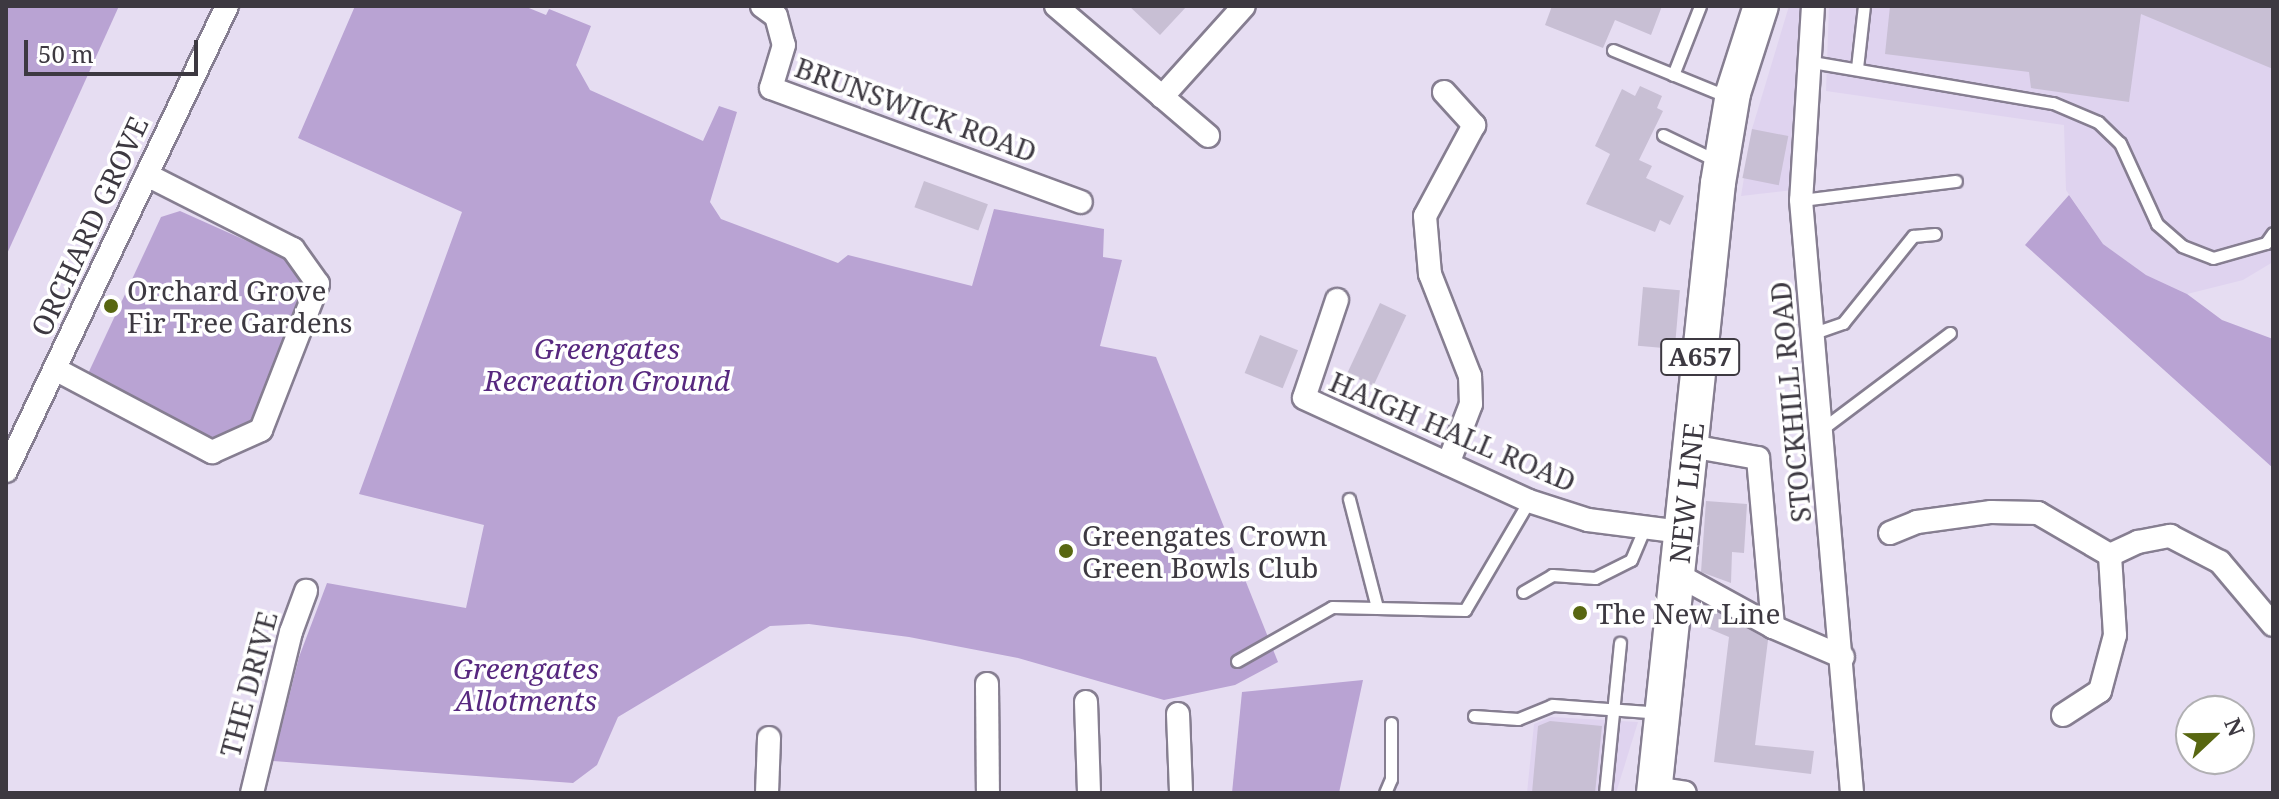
<!DOCTYPE html>
<style>
body{margin:0}
#map{position:relative;width:2279px;height:799px;overflow:hidden;background:#e6ddf2;font-family:"Noto Serif",serif}
div>[style]{position:absolute}
[style*='--x']{left:calc(var(--x)*1px);top:calc(var(--y)*1px);width:calc(var(--w)*1px);rotate:calc(var(--a)*1deg)}
.built>*{inset:0;background:#dfd3ef}
.green>*{inset:0;background:#b9a3d3}
.building>*{inset:0;background:#c8bfd4;transform-origin:0 0}
.roads{filter:drop-shadow(2px 0 #867e91) drop-shadow(-2px 0 #867e91) drop-shadow(0 2px #867e91) drop-shadow(0 -2px #867e91)}
.lane>*{height:11px;margin:-5.5px;padding:0 5.5px;transform-origin:5.5px;border-radius:5.5px;background:#fff}
.street>*{height:22px;margin:-11px;padding:0 11px;transform-origin:11px;border-radius:11px;background:#fff}
.primary>*{height:34px;margin:-17px;padding:0 17px;transform-origin:17px;border-radius:17px;background:#fff}
.dots>*{width:22px;height:22px;translate:-50% -50%;box-sizing:border-box;border:4px solid #fff;border-radius:50%}
span{translate:-50% -50%;white-space:nowrap;text-align:center;line-height:1.15;-webkit-text-stroke:7px #fff;paint-order:stroke}
.shield-label span{padding:2px 6px;background:#fff;border:2px solid;border-radius:6px;-webkit-text-stroke-width:0}
.shield-label{font-size:26px;color:#3d3941;font-weight:700}
.street-label{font-size:28px;color:#3d3941}
.poi-label{font-size:28px;color:#3d3941}
.left{translate:0 -50%;text-align:left}
.park-label{font-size:28px;color:#57287f;font-style:italic}
.frame{position:absolute;inset:0;border:8px solid #3d3941;pointer-events:none}
.north{position:absolute;left:2175px;top:695px;width:80px;height:80px;box-sizing:border-box;background:#fff;border:2px solid #b1b0b3;border-radius:50%;rotate:68deg;font-size:22px;font-weight:700;line-height:32px;text-align:center;color:#3d3941}
.north::after{content:'';display:block;margin:auto;width:28px;height:36px;background:#586711;clip-path:polygon(50% 0,100% 100%,50% 72%,0 100%)}
.scale{position:absolute;left:24px;top:40px;width:174px;height:36px;box-sizing:border-box;border:4px solid #3d3941;border-top:0;padding-left:10px;font-size:24px;line-height:28px;white-space:nowrap;color:#3d3941;-webkit-text-stroke:6px #fff;paint-order:stroke}
</style>
<div id="map">
<div class="built">
<div style="clip-path:polygon(1789px 6px,1799px 6px,1802px 19px,1793px 190px,1741px 196px,1752px 129px)"></div>
<div style="clip-path:polygon(1829px 6px,2273px 6px,2273px 262px,2243px 280px,2187px 294px,2146px 275px,2103px 244px,2066px 190px,2064px 125px,1826px 91px)"></div>
<div style="clip-path:polygon(1551px 717px,1638px 722px,1616px 793px,1527px 793px,1534px 724px)"></div>
</div>
<div class="green">
<div style="clip-path:polygon(6px 6px,119px 6px,6px 256px)"></div>
<div style="clip-path:polygon(355px 6px,524px 6px,546px 15px,549px 9px,591px 26px,576px 65px,590px 90px,703px 141px,719px 106px,737px 112px,710px 202px,721px 219px,838px 263px,848px 255px,972px 286px,994px 209px,1104px 229px,1103px 257px,1122px 260px,1100px 346px,1156px 357px,1278px 662px,1235px 685px,1164px 700px,1018px 658px,909px 637px,809px 624px,770px 626px,618px 717px,597px 765px,573px 783px,273px 761px,299px 657px,327px 583px,466px 608px,484px 525px,359px 494px,462px 212px,298px 138px)"></div>
<div style="clip-path:polygon(2069px 195px,2103px 244px,2146px 275px,2187px 294px,2222px 320px,2273px 339px,2273px 468px,2025px 245px)"></div>
<div style="clip-path:polygon(180px 211px,294px 262px,312px 286px,249px 435px,214px 443px,86px 378px,161px 217px)"></div>
<div style="clip-path:polygon(1363px 680px,1339px 793px,1232px 793px,1242px 692px)"></div>
</div>
<div class="building">
<div style="clip-path:polygon(1129px 6px,1187px 6px,1160px 35px)"></div>
<div style="clip-path:polygon(1552px 6px,1662px 6px,1651px 35px,1615px 20px,1603px 48px,1545px 25px)"></div>
<div style="clip-path:polygon(1890px 6px,2273px 6px,2273px 69px,2141px 14px,2129px 102px,2031px 88px,2029px 72px,1885px 54px)"></div>
<div style="clip-path:polygon(1640px 86px,1662px 96px,1657px 108px,1663px 111px,1639px 160px,1652px 166px,1646px 178px,1684px 196px,1670px 225px,1660px 220px,1655px 232px,1586px 204px,1610px 154px,1595px 146px,1622px 89px,1635px 96px)"></div>
<div style="left:1752px;top:129px;width:37px;height:50px;rotate:11deg"></div>
<div style="left:924px;top:181px;width:68px;height:28px;rotate:20deg"></div>
<div style="left:1643px;top:287px;width:37px;height:59px;rotate:5deg"></div>
<div style="left:1380px;top:303px;width:29px;height:78px;rotate:25deg"></div>
<div style="left:1260px;top:335px;width:41px;height:41px;rotate:22deg"></div>
<div style="clip-path:polygon(1706px 501px,1747px 504px,1744px 553px,1732px 552px,1731px 583px,1701px 572px)"></div>
<div style="clip-path:polygon(1703px 604px,1768px 640px,1755px 745px,1814px 751px,1811px 774px,1714px 762px,1729px 637px,1698px 624px)"></div>
<div style="clip-path:polygon(1550px 721px,1602px 726px,1595px 793px,1532px 793px,1538px 726px)"></div>
</div>
<div class="roads">
<div class="lane">
<div style="--x:1613;--y:50;--w:124;--a:22.2"></div>
<div style="--x:1812;--y:62;--w:244;--a:9.7"></div>
<div style="--x:2053;--y:103;--w:49;--a:22.9"></div>
<div style="--x:2098;--y:122;--w:30;--a:44"></div>
<div style="--x:2120;--y:143;--w:89;--a:65.4"></div>
<div style="--x:2157;--y:224;--w:33;--a:41"></div>
<div style="--x:2182;--y:246;--w:33;--a:21"></div>
<div style="--x:2213;--y:258;--w:55;--a:-15.8"></div>
<div style="--x:2266;--y:243;--w:12;--a:-55"></div>
<div style="--x:1857;--y:68;--w:62;--a:-83.6"></div>
<div style="--x:1673;--y:75;--w:74;--a:-68.6"></div>
<div style="--x:1663;--y:135;--w:60;--a:25.7"></div>
<div style="--x:1801;--y:200;--w:156;--a:-7"></div>
<div style="--x:1814;--y:333;--w:31;--a:-19"></div>
<div style="--x:1843;--y:323;--w:112;--a:-51.2"></div>
<div style="--x:1913;--y:236;--w:22;--a:-5"></div>
<div style="--x:1822;--y:429;--w:160;--a:-36.9"></div>
<div style="--x:1349;--y:499;--w:112;--a:75.5"></div>
<div style="--x:1523;--y:592;--w:34;--a:-30"></div>
<div style="--x:1552;--y:575;--w:43;--a:4"></div>
<div style="--x:1595;--y:578;--w:40;--a:-26.6"></div>
<div style="--x:1631;--y:560;--w:36;--a:-67"></div>
<div style="--x:1237;--y:661;--w:109;--a:-29.6"></div>
<div style="--x:1332;--y:607;--w:133;--a:1.3"></div>
<div style="--x:1465;--y:610;--w:126;--a:-59.6"></div>
<div style="--x:1474;--y:716;--w:44;--a:3.9"></div>
<div style="--x:1518;--y:719;--w:37;--a:-22"></div>
<div style="--x:1552;--y:705;--w:108;--a:4.2"></div>
<div style="--x:1385;--y:793;--w:15;--a:-67"></div>
<div style="--x:1391;--y:779;--w:56;--a:-90"></div>
<div style="--x:1605;--y:793;--w:151;--a:-84.3"></div>
</div>
<div class="street">
<div style="--x:762;--y:6;--w:17;--a:36"></div>
<div style="--x:776;--y:16;--w:30;--a:75"></div>
<div style="--x:784;--y:45;--w:45;--a:106.8"></div>
<div style="--x:771;--y:88;--w:330;--a:20.2"></div>
<div style="--x:1056;--y:6;--w:200;--a:40.5"></div>
<div style="--x:1813;--y:6;--w:194;--a:93.5"></div>
<div style="--x:1801;--y:200;--w:595;--a:85.08"></div>
<div style="--x:1444;--y:92;--w:45;--a:47.7"></div>
<div style="--x:1474;--y:125;--w:103;--a:118.3"></div>
<div style="--x:1425;--y:216;--w:58;--a:85.1"></div>
<div style="--x:1430;--y:274;--w:110;--a:68.6"></div>
<div style="--x:1470;--y:376;--w:28;--a:88"></div>
<div style="--x:1471;--y:404;--w:64;--a:111"></div>
<div style="--x:1162;--y:97;--w:122;--a:-48"></div>
<div style="--x:1337;--y:300;--w:103;--a:108.6"></div>
<div style="--x:1304;--y:398;--w:247;--a:24.6"></div>
<div style="--x:1529;--y:501;--w:62;--a:17.9"></div>
<div style="--x:1588;--y:520;--w:95;--a:7.3"></div>
<div style="--x:55;--y:369;--w:178;--a:27.9"></div>
<div style="--x:212;--y:452;--w:54;--a:-24.2"></div>
<div style="--x:261;--y:430;--w:157;--a:-68.7"></div>
<div style="--x:318;--y:284;--w:43;--a:-125.5"></div>
<div style="--x:293;--y:249;--w:164;--a:-153.1"></div>
<div style="--x:1691;--y:446;--w:68;--a:10.2"></div>
<div style="--x:1758;--y:458;--w:170;--a:84.9"></div>
<div style="--x:6;--y:471;--w:515;--a:-64.58"></div>
<div style="--x:1890;--y:533;--w:29;--a:-22"></div>
<div style="--x:1917;--y:522;--w:75;--a:-7.7"></div>
<div style="--x:1991;--y:512;--w:47;--a:1.2"></div>
<div style="--x:2038;--y:513;--w:83;--a:30.3"></div>
<div style="--x:2110;--y:555;--w:31;--a:-25"></div>
<div style="--x:2138;--y:542;--w:33;--a:-11"></div>
<div style="--x:2170;--y:536;--w:56;--a:27.5"></div>
<div style="--x:2220;--y:562;--w:82;--a:49.9"></div>
<div style="--x:1678;--y:575;--w:108;--a:28.7"></div>
<div style="--x:1773;--y:627;--w:76;--a:23.2"></div>
<div style="--x:987;--y:684;--w:109;--a:89.5"></div>
<div style="--x:1086;--y:702;--w:91;--a:88.1"></div>
<div style="--x:1178;--y:714;--w:79;--a:87.8"></div>
<div style="--x:2063;--y:715;--w:44;--a:-33"></div>
<div style="--x:2100;--y:691;--w:58;--a:-75"></div>
<div style="--x:2115;--y:635;--w:80;--a:-93.6"></div>
<div style="--x:1655;--y:788;--w:30;--a:9"></div>
<div style="--x:252;--y:793;--w:166;--a:-76.4"></div>
<div style="--x:291;--y:632;--w:44;--a:-69.9"></div>
<div style="--x:767;--y:793;--w:55;--a:-87.9"></div>
</div>
<div class="primary">
<div style="--x:1654;--y:793;--w:613;--a:-84.01"></div>
<div style="--x:1718;--y:183;--w:91;--a:-80.5"></div>
<div style="--x:1733;--y:93;--w:91;--a:-72.2"></div>
</div>
</div>
<div class="dots">
<div style="left:111px;top:306px;background:#586711"></div>
<div style="left:1066px;top:551px;background:#586711"></div>
<div style="left:1580px;top:613px;background:#586711"></div>
</div>
<div class="shield-label">
<span style="left:1700px;top:357px">A657</span>
</div>
<div class="street-label">
<span style="left:916px;top:109px;rotate:20deg">BRUNSWICK ROAD</span>
<span style="left:89px;top:226px;rotate:-65deg">ORCHARD GROVE</span>
<span style="left:1790px;top:402px;rotate:-95deg">STOCKHILL ROAD</span>
<span style="left:1453px;top:431px;rotate:23deg">HAIGH HALL ROAD</span>
<span style="left:1686px;top:493px;rotate:-84deg">NEW LINE</span>
<span style="left:248px;top:684px;rotate:-75deg">THE DRIVE</span>
</div>
<div class="poi-label">
<span class="left" style="left:127px;top:306px">Orchard Grove<br>Fir Tree Gardens</span>
<span class="left" style="left:1082px;top:551px">Greengates Crown<br>Green Bowls Club</span>
<span class="left" style="left:1596px;top:613px">The New Line</span>
</div>
<div class="park-label">
<span style="left:607px;top:364px">Greengates<br>Recreation Ground</span>
<span style="left:526px;top:684px">Greengates<br>Allotments</span>
</div>
<div class="frame"></div>
<div class="north">N</div>
<div class="scale">50 m</div>
</div>
